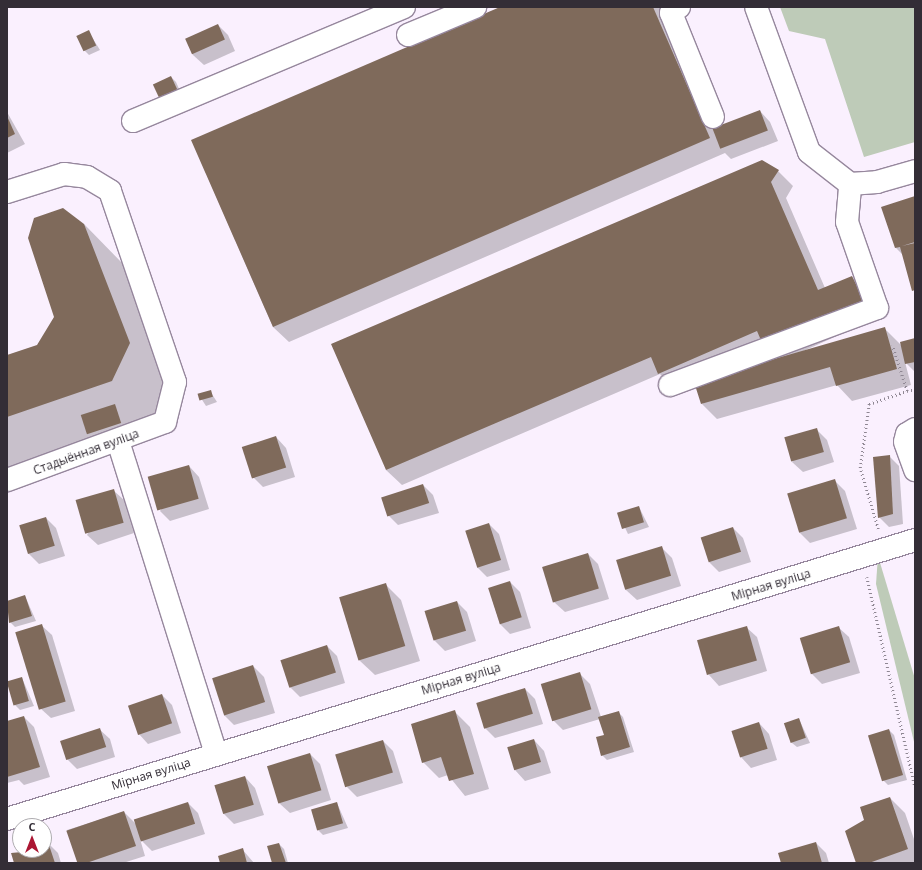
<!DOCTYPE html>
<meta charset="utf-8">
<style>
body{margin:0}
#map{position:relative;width:922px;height:870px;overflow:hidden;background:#faf0fe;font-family:"Open Sans",sans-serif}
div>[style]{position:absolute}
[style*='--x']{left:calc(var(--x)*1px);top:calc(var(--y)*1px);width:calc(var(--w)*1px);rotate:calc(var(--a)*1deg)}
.green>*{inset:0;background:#becbb8}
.shadow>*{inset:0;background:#0003}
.building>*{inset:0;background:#7f6a5b;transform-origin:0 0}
.path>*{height:2.5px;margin-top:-1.25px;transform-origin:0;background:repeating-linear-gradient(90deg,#8f8793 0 1px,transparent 0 4px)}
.roads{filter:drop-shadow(1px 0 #96879d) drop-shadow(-1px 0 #96879d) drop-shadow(0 1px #96879d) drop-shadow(0 -1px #96879d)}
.minor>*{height:22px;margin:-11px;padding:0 11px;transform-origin:11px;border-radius:11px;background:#fff}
span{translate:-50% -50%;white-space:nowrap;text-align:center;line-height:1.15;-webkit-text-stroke:4px #fff;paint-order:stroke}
.street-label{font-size:12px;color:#332d36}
.frame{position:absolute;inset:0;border:8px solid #332d36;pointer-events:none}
.north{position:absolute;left:12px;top:818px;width:40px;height:40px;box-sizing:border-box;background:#fff;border:1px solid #adabaf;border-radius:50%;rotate:0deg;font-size:11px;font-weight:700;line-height:16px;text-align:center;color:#332d36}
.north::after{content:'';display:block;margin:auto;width:14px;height:18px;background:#ab1633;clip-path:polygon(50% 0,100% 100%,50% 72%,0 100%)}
</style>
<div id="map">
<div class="green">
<div style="clip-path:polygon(780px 7px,915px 7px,915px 142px,864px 157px,825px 39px,789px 31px)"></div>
<div style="clip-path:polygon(878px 556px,915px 679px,915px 746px,876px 584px)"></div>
</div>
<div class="shadow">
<div style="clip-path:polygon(502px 7px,661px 7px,714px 129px,760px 111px,770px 122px,778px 141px,731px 159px,725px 153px,289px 342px,273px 327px,192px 141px)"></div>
<div style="clip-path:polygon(218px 25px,228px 35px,235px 51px,204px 65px,193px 55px,186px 39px)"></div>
<div style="clip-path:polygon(88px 31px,100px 50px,89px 55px,84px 50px)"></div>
<div style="clip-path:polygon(171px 77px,176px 82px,183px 98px,154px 85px)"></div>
<div style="clip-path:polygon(7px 112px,25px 144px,7px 153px)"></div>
<div style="clip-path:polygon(778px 171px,793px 186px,786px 198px,825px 288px,852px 277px,868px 292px,879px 317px,799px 353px,884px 328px,902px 346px,915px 339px,915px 372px,905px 362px,911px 385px,852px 401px,837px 385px,717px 419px,702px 404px,778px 359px,768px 348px,674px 389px,660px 374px,402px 485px,386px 470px)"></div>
<div style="clip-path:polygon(915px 197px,915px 292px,903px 255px,896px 248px)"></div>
<div style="clip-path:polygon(84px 224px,124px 265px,169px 384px,152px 421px,7px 470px,7px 357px,38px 346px,55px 317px)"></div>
<div style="clip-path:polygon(210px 391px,217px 402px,206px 406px,199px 395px)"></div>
<div style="clip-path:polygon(817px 430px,827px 440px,834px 462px,803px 472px,792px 462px)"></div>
<div style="clip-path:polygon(276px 437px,286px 448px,295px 477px,263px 487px,253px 477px)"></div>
<div style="clip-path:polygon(889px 456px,899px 466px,903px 524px,889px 527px,879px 517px)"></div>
<div style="clip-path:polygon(189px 466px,199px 477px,209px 509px,170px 521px,160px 511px)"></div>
<div style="clip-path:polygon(834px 480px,845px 491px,857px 529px,810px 543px,800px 533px)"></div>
<div style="clip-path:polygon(423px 485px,433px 495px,439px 513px,398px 525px,388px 515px)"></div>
<div style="clip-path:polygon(113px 490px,124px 500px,134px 533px,98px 545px,87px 535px)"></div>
<div style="clip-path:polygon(639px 507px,649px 527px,628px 534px,618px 513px)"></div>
<div style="clip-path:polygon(46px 518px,56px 528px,65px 556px,39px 564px,29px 554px)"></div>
<div style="clip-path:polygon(489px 524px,499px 534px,510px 570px,487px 577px,477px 567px)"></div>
<div style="clip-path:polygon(733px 528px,743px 538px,751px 562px,719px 572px,709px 562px)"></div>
<div style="clip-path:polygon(661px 547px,672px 558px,681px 586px,637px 600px,626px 590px,617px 561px)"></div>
<div style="clip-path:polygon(588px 554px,598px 564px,609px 599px,565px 612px,554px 602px)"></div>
<div style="clip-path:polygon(510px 582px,520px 592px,531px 628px,510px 634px,500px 624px,489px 589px)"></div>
<div style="clip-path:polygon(385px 584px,401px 600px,420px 661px,375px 675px,359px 660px,340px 599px)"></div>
<div style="clip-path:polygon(25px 596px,36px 621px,15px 627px,10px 622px,7px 602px)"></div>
<div style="clip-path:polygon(457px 602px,467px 612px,476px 641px,445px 651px,434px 640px)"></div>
<div style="clip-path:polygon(41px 625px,52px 635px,75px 711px,51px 718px,40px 708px)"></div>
<div style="clip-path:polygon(746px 627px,757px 637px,767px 671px,719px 686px,709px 675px)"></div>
<div style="clip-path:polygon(838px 627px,849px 637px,860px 673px,822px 684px,812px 674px,801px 639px)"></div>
<div style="clip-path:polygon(327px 646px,337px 656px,345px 683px,300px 697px,290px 687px)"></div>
<div style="clip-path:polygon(253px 666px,264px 677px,275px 713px,234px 725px,224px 715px)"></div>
<div style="clip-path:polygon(580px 674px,590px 684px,601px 717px,618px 712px,623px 717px,634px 752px,607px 760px,602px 755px,605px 736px,600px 719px,563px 730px,553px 720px)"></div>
<div style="clip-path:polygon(22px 678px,34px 706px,20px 710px,15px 705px)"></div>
<div style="clip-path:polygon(525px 689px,535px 699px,543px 724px,495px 738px,485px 728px)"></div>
<div style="clip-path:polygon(162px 695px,172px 705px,181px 733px,148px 744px,138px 733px)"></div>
<div style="clip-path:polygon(455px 712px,470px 727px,489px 789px,465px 796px,448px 775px,439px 778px,423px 762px)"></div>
<div style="clip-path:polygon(24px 717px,34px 727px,50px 777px,24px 785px,19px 780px,7px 783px,7px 722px)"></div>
<div style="clip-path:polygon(799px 719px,810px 743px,797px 747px,792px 743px)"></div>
<div style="clip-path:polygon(759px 723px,769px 734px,777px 760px,751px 768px,741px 757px)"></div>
<div style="clip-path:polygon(99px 729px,110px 739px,115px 757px,77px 769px,66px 758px)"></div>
<div style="clip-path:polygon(889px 730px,894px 735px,907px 780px,888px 785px,883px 780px)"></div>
<div style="clip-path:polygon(534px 740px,544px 751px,551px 773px,525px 781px,515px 770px)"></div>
<div style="clip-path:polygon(383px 741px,393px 751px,403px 783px,357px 797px,347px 787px)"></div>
<div style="clip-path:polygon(310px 754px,320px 764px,331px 800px,290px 813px,279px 803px)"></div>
<div style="clip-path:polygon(245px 777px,255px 788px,264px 815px,234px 824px,224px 814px,215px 786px)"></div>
<div style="clip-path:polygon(890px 798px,905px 813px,915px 842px,915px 863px,857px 863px,865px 821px)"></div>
<div style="clip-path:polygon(188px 803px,198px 813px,205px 834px,152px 851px,140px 839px,145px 856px,123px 863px,78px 863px,67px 830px,124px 812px,136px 824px)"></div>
<div style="clip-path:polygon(337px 803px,348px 828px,323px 835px,318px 830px)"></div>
<div style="clip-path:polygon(48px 843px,58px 853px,61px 863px,15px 863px,12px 854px,44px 850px)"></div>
<div style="clip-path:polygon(816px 843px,826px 853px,829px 863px,783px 863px)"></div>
<div style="clip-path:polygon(279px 844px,284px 849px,288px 863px,273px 863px)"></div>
<div style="clip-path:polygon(242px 849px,254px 863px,221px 863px)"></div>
</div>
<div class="building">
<div style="clip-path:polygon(500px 7px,653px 7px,710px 138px,273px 327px,191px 140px)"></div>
<div style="left:218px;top:24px;width:17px;height:36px;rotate:66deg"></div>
<div style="left:89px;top:30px;width:17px;height:14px;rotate:65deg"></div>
<div style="left:171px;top:76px;width:19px;height:20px;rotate:65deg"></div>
<div style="left:760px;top:110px;width:22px;height:51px;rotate:69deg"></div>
<div style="clip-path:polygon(7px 116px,15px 134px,7px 138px)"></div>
<div style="clip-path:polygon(762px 160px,779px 170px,771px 182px,818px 290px,852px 276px,864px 301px,763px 345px,757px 331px,658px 374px,651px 357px,386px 470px,331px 344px)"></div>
<div style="clip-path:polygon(915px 196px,915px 242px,902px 246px,915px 243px,915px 290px,912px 291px,900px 247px,895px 248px,881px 207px)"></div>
<div style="clip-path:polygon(63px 208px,84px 224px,130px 343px,112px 381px,7px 417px,7px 355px,37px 345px,54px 317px,28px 238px,34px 218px)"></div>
<div style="clip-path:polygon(885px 327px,897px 369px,836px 386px,830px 367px,701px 404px,694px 382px)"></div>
<div style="clip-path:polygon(915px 338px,915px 362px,905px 364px,900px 342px)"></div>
<div style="left:211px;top:390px;width:7px;height:14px;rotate:74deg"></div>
<div style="left:115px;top:404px;width:20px;height:36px;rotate:72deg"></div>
<div style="left:817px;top:428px;width:25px;height:34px;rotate:74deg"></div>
<div style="left:276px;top:436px;width:33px;height:36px;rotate:72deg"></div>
<div style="clip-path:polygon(890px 455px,893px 514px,878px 518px,873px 457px)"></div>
<div style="left:189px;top:465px;width:35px;height:43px;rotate:74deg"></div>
<div style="left:835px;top:479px;width:41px;height:50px;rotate:73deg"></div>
<div style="left:423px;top:484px;width:20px;height:44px;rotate:72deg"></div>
<div style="left:114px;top:489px;width:35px;height:40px;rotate:74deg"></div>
<div style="left:639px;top:506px;width:17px;height:23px;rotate:73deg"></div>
<div style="left:46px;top:517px;width:30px;height:28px;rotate:73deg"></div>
<div style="left:489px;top:523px;width:39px;height:25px;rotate:72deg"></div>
<div style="left:733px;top:527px;width:26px;height:34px;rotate:72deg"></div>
<div style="left:662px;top:546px;width:31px;height:48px;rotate:73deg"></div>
<div style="left:588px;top:553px;width:37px;height:48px;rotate:73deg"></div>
<div style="left:510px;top:581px;width:38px;height:23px;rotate:72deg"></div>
<div style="left:386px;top:583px;width:66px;height:49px;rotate:73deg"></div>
<div style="clip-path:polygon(25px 595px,32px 616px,9px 623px,7px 601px)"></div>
<div style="left:457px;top:601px;width:31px;height:34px;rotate:73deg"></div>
<div style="left:42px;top:624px;width:81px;height:28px;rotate:73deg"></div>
<div style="left:747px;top:626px;width:36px;height:52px;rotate:74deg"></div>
<div style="left:839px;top:626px;width:38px;height:41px;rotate:73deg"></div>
<div style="left:327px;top:645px;width:29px;height:49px;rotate:72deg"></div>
<div style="left:253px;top:665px;width:39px;height:43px;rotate:72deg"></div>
<div style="left:580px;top:672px;width:39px;height:41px;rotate:73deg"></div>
<div style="left:22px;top:677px;width:25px;height:16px;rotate:74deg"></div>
<div style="left:525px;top:688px;width:27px;height:51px;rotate:73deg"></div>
<div style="left:162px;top:694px;width:31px;height:36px;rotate:71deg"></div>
<div style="clip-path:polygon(455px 710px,474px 774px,449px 781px,441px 757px,422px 763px,411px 724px)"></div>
<div style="clip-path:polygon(619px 711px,630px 747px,601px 756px,596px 737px,604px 735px,598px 717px)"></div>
<div style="clip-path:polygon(24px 716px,40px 767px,7px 777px,7px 721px)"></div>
<div style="left:799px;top:718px;width:21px;height:16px;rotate:71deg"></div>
<div style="left:759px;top:722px;width:28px;height:29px;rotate:72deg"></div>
<div style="left:100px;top:728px;width:20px;height:42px;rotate:72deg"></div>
<div style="left:889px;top:729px;width:48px;height:22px;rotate:73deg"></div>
<div style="left:534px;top:739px;width:24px;height:28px;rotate:73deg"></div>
<div style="left:383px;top:740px;width:34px;height:50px;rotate:73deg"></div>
<div style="left:310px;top:753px;width:39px;height:45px;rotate:73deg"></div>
<div style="left:245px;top:776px;width:30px;height:32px;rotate:73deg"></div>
<div style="clip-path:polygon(890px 797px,908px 849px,869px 863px,856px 863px,845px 831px,864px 820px,860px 807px)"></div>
<div style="left:188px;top:802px;width:23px;height:57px;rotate:72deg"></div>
<div style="left:337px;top:802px;width:22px;height:27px;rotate:74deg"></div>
<div style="left:124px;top:811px;width:37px;height:61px;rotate:71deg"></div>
<div style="clip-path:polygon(48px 842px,55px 863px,14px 863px,11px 853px,44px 850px,44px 843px)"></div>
<div style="clip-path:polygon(816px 842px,822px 863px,781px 863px,778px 853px)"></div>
<div style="clip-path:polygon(279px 843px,286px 863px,272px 863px,267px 846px)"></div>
<div style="clip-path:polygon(243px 848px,247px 863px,220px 863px,218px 856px)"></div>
</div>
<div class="path">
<div style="--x:907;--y:391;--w:8;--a:-14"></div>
<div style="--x:878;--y:529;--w:64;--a:-106.4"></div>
<div style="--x:860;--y:468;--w:65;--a:-82"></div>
<div style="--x:869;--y:404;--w:40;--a:-18.9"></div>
<div style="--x:907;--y:391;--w:48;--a:-108.1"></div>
<div style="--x:867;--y:577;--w:215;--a:77.1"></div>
</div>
<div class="roads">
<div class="minor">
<div style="--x:679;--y:7;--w:10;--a:143"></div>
<div style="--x:671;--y:13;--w:112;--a:68"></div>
<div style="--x:756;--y:7;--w:154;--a:69.9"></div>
<div style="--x:809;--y:152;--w:52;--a:38"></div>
<div style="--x:850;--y:184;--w:27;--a:-4"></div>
<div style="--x:877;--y:182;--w:40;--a:-16"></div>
<div style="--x:408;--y:35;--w:73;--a:-22.7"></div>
<div style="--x:133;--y:121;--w:294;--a:-22.8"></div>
<div style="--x:7;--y:192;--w:60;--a:-17.5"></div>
<div style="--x:64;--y:174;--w:23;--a:7"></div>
<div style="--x:87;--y:177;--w:27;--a:31"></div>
<div style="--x:110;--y:191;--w:202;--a:71.2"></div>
<div style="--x:175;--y:382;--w:41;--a:104"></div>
<div style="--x:165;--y:422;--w:168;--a:159.8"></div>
<div style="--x:670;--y:385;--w:221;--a:-20.4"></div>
<div style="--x:877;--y:308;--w:91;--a:-109.2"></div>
<div style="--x:847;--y:222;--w:38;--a:-85"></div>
<div style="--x:915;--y:429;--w:9;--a:148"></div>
<div style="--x:907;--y:434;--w:8;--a:104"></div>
<div style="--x:905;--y:442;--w:30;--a:70"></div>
<div style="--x:118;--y:441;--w:328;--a:72.6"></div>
<div style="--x:7;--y:819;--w:950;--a:-17.08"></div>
</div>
</div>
<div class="street-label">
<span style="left:86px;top:452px;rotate:-20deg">Стадыённая вуліца</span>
<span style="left:771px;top:585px;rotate:-17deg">Мірная вуліца</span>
<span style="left:461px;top:679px;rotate:-17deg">Мірная вуліца</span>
<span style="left:151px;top:774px;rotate:-17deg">Мірная вуліца</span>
</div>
<div class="frame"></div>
<div class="north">С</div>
</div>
